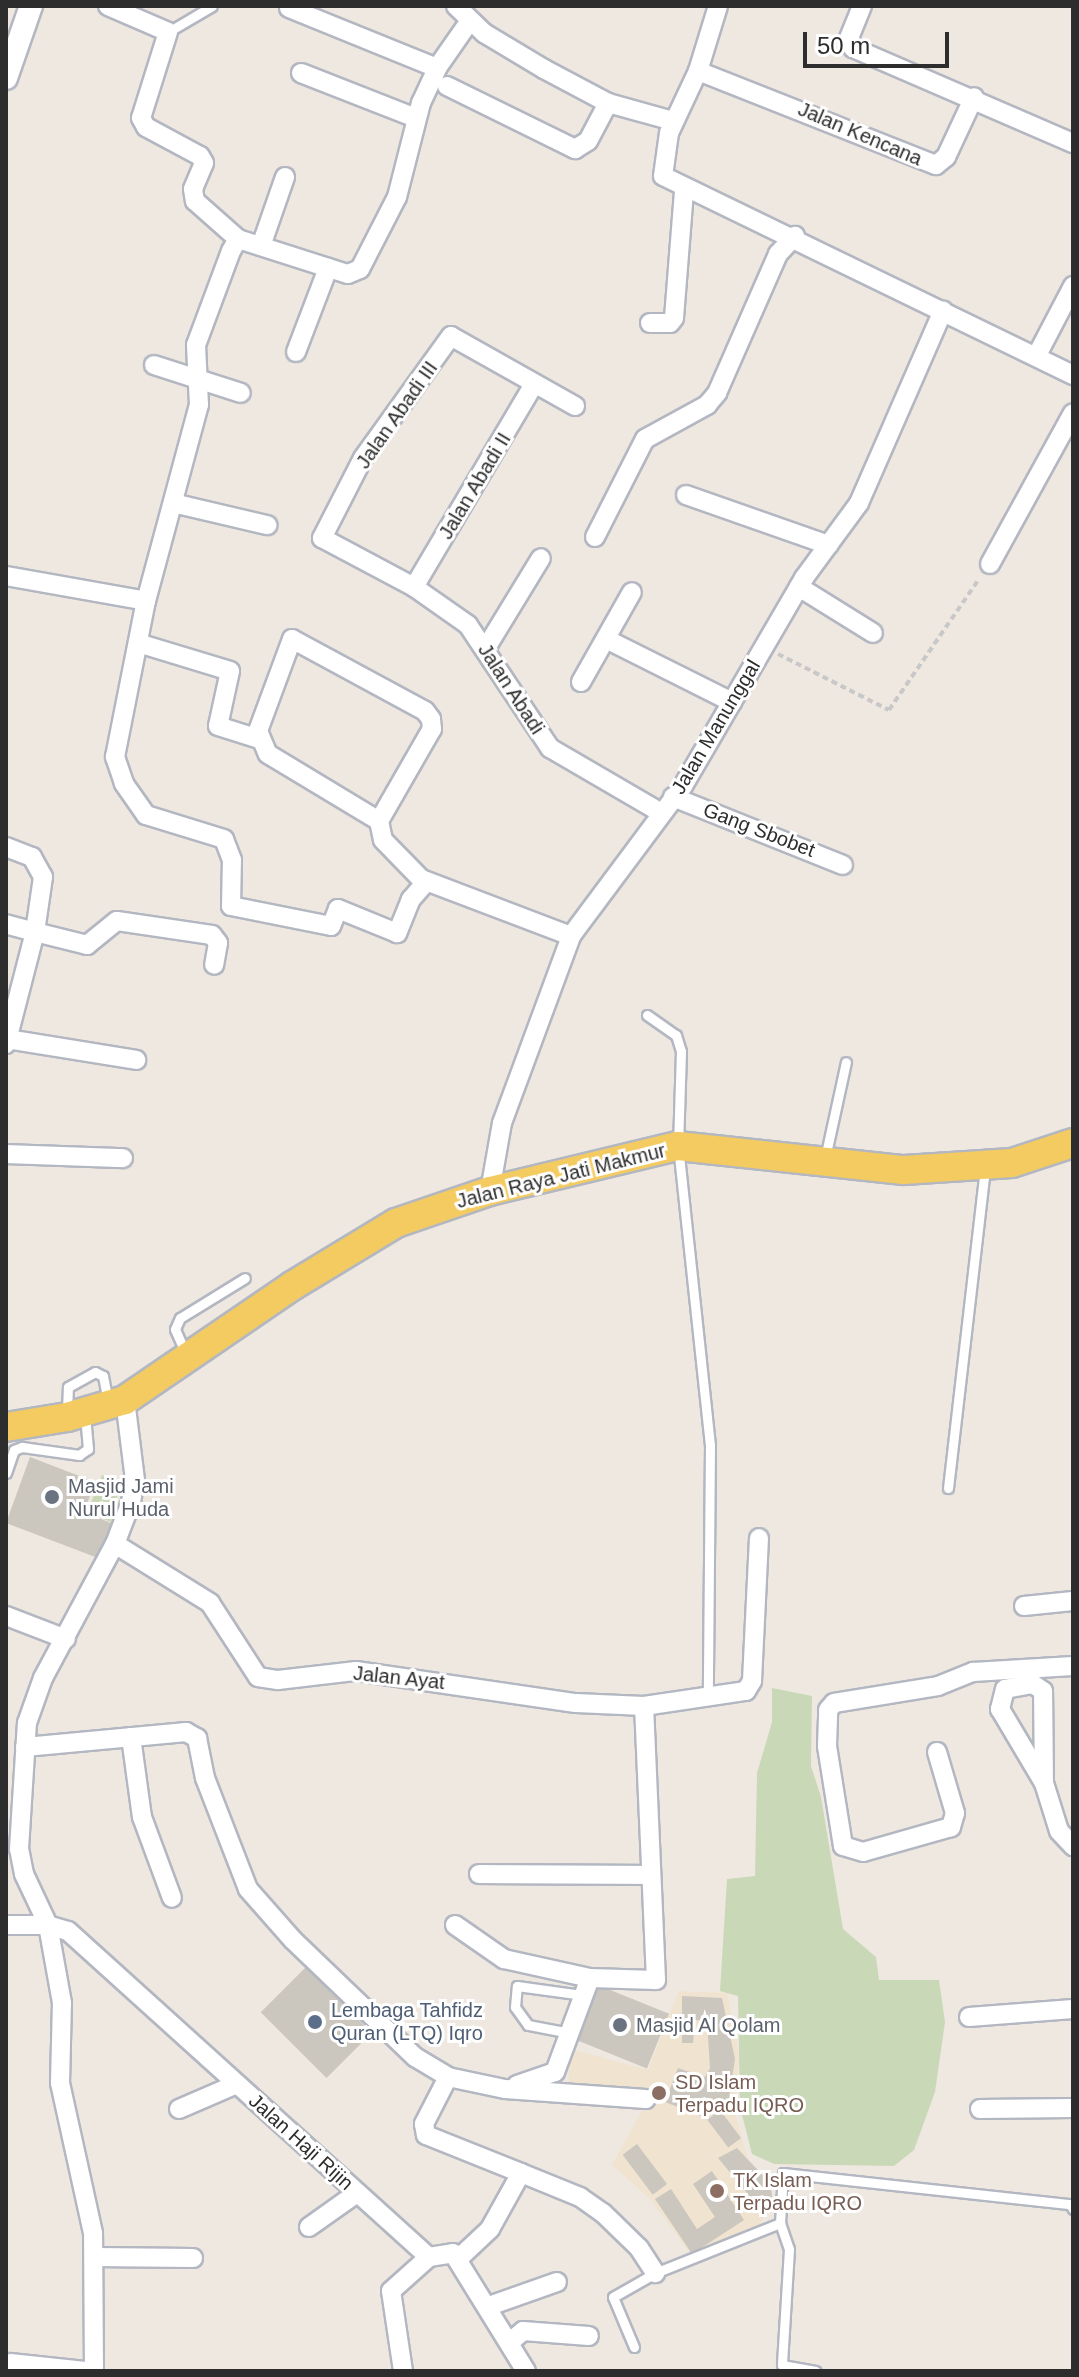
<!DOCTYPE html>
<style>
body{margin:0}
#map{position:relative;width:1079px;height:2377px;overflow:hidden;background:#efe8e0;font-family:Helvetica,sans-serif}
div>[style]{position:absolute}
[style*='--x']{left:calc(var(--x)*1px);top:calc(var(--y)*1px);width:calc(var(--w)*1px);rotate:calc(var(--a)*1deg)}
.education>*{inset:0;background:#f0e4d0}
.cemetery>*{inset:0;background:#c9d9b7}
.building>*{inset:0;background:#cbc6be;transform-origin:0 0}
.path>*{height:4px;margin-top:-2px;transform-origin:0;background:repeating-linear-gradient(90deg,#c8c8c8 0 6px,transparent 0 10px)}
.roads{filter:drop-shadow(2px 0 #b3b7c1) drop-shadow(-2px 0 #b3b7c1) drop-shadow(0 2px #b3b7c1) drop-shadow(0 -2px #b3b7c1)}
.service>*{height:9px;margin:-4.5px;padding:0 4.5px;transform-origin:4.5px;border-radius:4.5px;background:#fff}
.minor>*{height:18px;margin:-9px;padding:0 9px;transform-origin:9px;border-radius:9px;background:#fff}
.tertiary>*{height:22px;margin:-11px;padding:0 11px;transform-origin:11px;border-radius:11px;background:#fff}
.primary>*{height:28px;margin:-14px;padding:0 14px;transform-origin:14px;border-radius:14px;background:#f4cb60}
.dots>*{width:22px;height:22px;translate:-50% -50%;box-sizing:border-box;border:4px solid #fff;border-radius:50%}
span{translate:-50% -50%;white-space:nowrap;text-align:center;line-height:1.15;-webkit-text-stroke:6px #fff;paint-order:stroke}
.street-label{font-size:20px;color:#2d2d2d}
.worship-label{font-size:20px;color:#5b616d}
.left{translate:0 -50%;text-align:left}
.service-label{font-size:20px;color:#4e5e75}
.education-label{font-size:20px;color:#785e54}
.frame{position:absolute;inset:0;border:8px solid #2d2d2d;pointer-events:none}
.scale{position:absolute;left:803px;top:32px;width:146px;height:36px;box-sizing:border-box;border:4px solid #2d2d2d;border-top:0;padding-left:10px;font-size:24px;line-height:28px;white-space:nowrap;color:#2d2d2d;-webkit-text-stroke:6px #fff;paint-order:stroke}
</style>
<div id="map">
<div class="education">
<div style="clip-path:polygon(679px 1991px,727px 1993px,740px 2059px,732px 2103px,747px 2157px,770px 2183px,773px 2202px,758px 2227px,693px 2257px,650px 2199px,612px 2165px,644px 2107px,568px 2088px,571px 2049px,648px 2070px)"></div>
</div>
<div class="cemetery">
<div style="clip-path:polygon(102px 1475px,121px 1482px,111px 1522px,87px 1513px)"></div>
<div style="clip-path:polygon(772px 1688px,812px 1696px,811px 1766px,821px 1797px,843px 1929px,876px 1957px,879px 1980px,939px 1980px,945px 2022px,935px 2092px,914px 2150px,894px 2166px,774px 2164px,752px 2154px,740px 2107px,738px 1996px,720px 1991px,727px 1879px,755px 1876px,757px 1773px,772px 1722px)"></div>
</div>
<div class="building">
<div style="clip-path:polygon(30px 1457px,95px 1482px,84px 1512px,111px 1523px,98px 1558px,6px 1523px)"></div>
<div style="left:306px;top:1967px;width:93px;height:64px;rotate:45deg"></div>
<div style="left:593px;top:1983px;width:82px;height:59px;rotate:22deg"></div>
<div style="clip-path:polygon(682px 1996px,722px 1998px,735px 2059px,728px 2104px,712px 2100px,711px 2112px,701px 2116px,665px 2102px,678px 2068px,705px 2077px,710px 2068px,707px 2021px,695px 2020px,693px 2043px,682px 2043px)"></div>
<div style="left:720px;top:2110px;width:35px;height:16px;rotate:53deg"></div>
<div style="left:637px;top:2144px;width:50px;height:18px;rotate:53deg"></div>
<div style="clip-path:polygon(737px 2148px,770px 2183px,773px 2202px,761px 2210px,718px 2158px)"></div>
<div style="clip-path:polygon(712px 2171px,744px 2220px,692px 2254px,655px 2199px,671px 2189px,697px 2229px,715px 2217px,693px 2184px)"></div>
</div>
<div class="path">
<div style="--x:778;--y:654;--w:124;--a:26.8"></div>
<div style="--x:889;--y:710;--w:159;--a:-55.5"></div>
</div>
<div class="roads">
<div class="service">
<div style="--x:168;--y:32;--w:51;--a:-30.6"></div>
<div style="--x:647;--y:1015;--w:35;--a:35"></div>
<div style="--x:676;--y:1035;--w:17;--a:73"></div>
<div style="--x:681;--y:1051;--w:95;--a:91.8"></div>
<div style="--x:678;--y:1146;--w:301;--a:83.9"></div>
<div style="--x:710;--y:1445;--w:254;--a:90.5"></div>
<div style="--x:825;--y:1158;--w:98;--a:-77.7"></div>
<div style="--x:186;--y:1354;--w:27;--a:-114"></div>
<div style="--x:175;--y:1329;--w:12;--a:-66"></div>
<div style="--x:180;--y:1318;--w:76;--a:-31.6"></div>
<div style="--x:67;--y:1413;--w:26;--a:-88"></div>
<div style="--x:68;--y:1387;--w:31;--a:-29"></div>
<div style="--x:95;--y:1372;--w:9;--a:27"></div>
<div style="--x:103;--y:1376;--w:26;--a:79"></div>
<div style="--x:6;--y:1473;--w:24;--a:-71"></div>
<div style="--x:14;--y:1450;--w:9;--a:-21"></div>
<div style="--x:22;--y:1447;--w:58;--a:8"></div>
<div style="--x:79;--y:1455;--w:11;--a:-34"></div>
<div style="--x:88;--y:1449;--w:33;--a:-95"></div>
<div style="--x:948;--y:1488;--w:320;--a:-83.4"></div>
<div style="--x:570;--y:2033;--w:43;--a:-169.2"></div>
<div style="--x:528;--y:2025;--w:22;--a:-126"></div>
<div style="--x:515;--y:2007;--w:21;--a:-85"></div>
<div style="--x:517;--y:1986;--w:67;--a:7.8"></div>
<div style="--x:780;--y:2223;--w:28;--a:71"></div>
<div style="--x:789;--y:2249;--w:116;--a:93.5"></div>
<div style="--x:782;--y:2365;--w:34;--a:10"></div>
<div style="--x:634;--y:2347;--w:54;--a:-112.8"></div>
<div style="--x:613;--y:2297;--w:48;--a:-29.7"></div>
<div style="--x:655;--y:2273;--w:135;--a:-21.8"></div>
<div style="--x:780;--y:2223;--w:50;--a:-86.6"></div>
<div style="--x:783;--y:2173;--w:289;--a:6.2"></div>
<div style="--x:1070;--y:2204;--w:6;--a:59"></div>
</div>
<div class="minor">
<div style="--x:108;--y:6;--w:65;--a:23.4"></div>
<div style="--x:168;--y:32;--w:90;--a:107.4"></div>
<div style="--x:141;--y:118;--w:10;--a:61"></div>
<div style="--x:146;--y:127;--w:61;--a:28.2"></div>
<div style="--x:200;--y:156;--w:8;--a:60"></div>
<div style="--x:204;--y:163;--w:28;--a:113"></div>
<div style="--x:193;--y:189;--w:12;--a:81"></div>
<div style="--x:195;--y:201;--w:57;--a:41.5"></div>
<div style="--x:456;--y:6;--w:39;--a:44"></div>
<div style="--x:484;--y:33;--w:70;--a:31"></div>
<div style="--x:544;--y:69;--w:72;--a:28"></div>
<div style="--x:608;--y:103;--w:67;--a:15.5"></div>
<div style="--x:718;--y:6;--w:68;--a:107.1"></div>
<div style="--x:698;--y:71;--w:68;--a:115.1"></div>
<div style="--x:669;--y:133;--w:43;--a:97.9"></div>
<div style="--x:663;--y:176;--w:456;--a:25.9"></div>
<div style="--x:862;--y:6;--w:35;--a:112"></div>
<div style="--x:849;--y:39;--w:10;--a:66"></div>
<div style="--x:853;--y:48;--w:240;--a:23.4"></div>
<div style="--x:289;--y:8;--w:160;--a:22.1"></div>
<div style="--x:698;--y:71;--w:256;--a:21.6"></div>
<div style="--x:936;--y:165;--w:13;--a:-39"></div>
<div style="--x:946;--y:157;--w:66;--a:-65"></div>
<div style="--x:301;--y:73;--w:123;--a:21.4"></div>
<div style="--x:447;--y:86;--w:143;--a:26.2"></div>
<div style="--x:575;--y:149;--w:15;--a:-32"></div>
<div style="--x:588;--y:141;--w:43;--a:-62.2"></div>
<div style="--x:261;--y:246;--w:73;--a:-70.8"></div>
<div style="--x:650;--y:323;--w:20;--a:0"></div>
<div style="--x:670;--y:323;--w:6;--a:-51"></div>
<div style="--x:674;--y:318;--w:128;--a:-85.5"></div>
<div style="--x:296;--y:352;--w:90;--a:-69.1"></div>
<div style="--x:1037;--y:355;--w:78;--a:-62.4"></div>
<div style="--x:154;--y:365;--w:91;--a:17.8"></div>
<div style="--x:575;--y:406;--w:142;--a:-150.6"></div>
<div style="--x:451;--y:336;--w:150;--a:125.8"></div>
<div style="--x:363;--y:458;--w:90;--a:117.1"></div>
<div style="--x:322;--y:538;--w:104;--a:28"></div>
<div style="--x:414;--y:587;--w:66;--a:35.1"></div>
<div style="--x:468;--y:625;--w:148;--a:56.3"></div>
<div style="--x:550;--y:748;--w:127;--a:30.2"></div>
<div style="--x:686;--y:495;--w:151;--a:19.3"></div>
<div style="--x:173;--y:503;--w:97;--a:13.2"></div>
<div style="--x:595;--y:537;--w:110;--a:-63"></div>
<div style="--x:645;--y:439;--w:71;--a:-28.7"></div>
<div style="--x:707;--y:405;--w:16;--a:-50"></div>
<div style="--x:717;--y:393;--w:152;--a:-66.3"></div>
<div style="--x:778;--y:254;--w:25;--a:-47"></div>
<div style="--x:990;--y:564;--w:172;--a:-61.2"></div>
<div style="--x:6;--y:576;--w:142;--a:10.1"></div>
<div style="--x:414;--y:587;--w:236;--a:-59.4"></div>
<div style="--x:799;--y:587;--w:87;--a:31.9"></div>
<div style="--x:606;--y:639;--w:141;--a:26.6"></div>
<div style="--x:138;--y:643;--w:96;--a:16.9"></div>
<div style="--x:230;--y:671;--w:56;--a:102.3"></div>
<div style="--x:218;--y:726;--w:43;--a:17.6"></div>
<div style="--x:486;--y:648;--w:105;--a:-58.6"></div>
<div style="--x:581;--y:682;--w:103;--a:-60.5"></div>
<div style="--x:673;--y:797;--w:183;--a:21.8"></div>
<div style="--x:379;--y:821;--w:106;--a:-60.1"></div>
<div style="--x:432;--y:729;--w:10;--a:-96"></div>
<div style="--x:431;--y:719;--w:10;--a:-127"></div>
<div style="--x:425;--y:711;--w:151;--a:-151.6"></div>
<div style="--x:292;--y:639;--w:98;--a:110.3"></div>
<div style="--x:258;--y:731;--w:25;--a:67"></div>
<div style="--x:268;--y:754;--w:130;--a:31.1"></div>
<div style="--x:379;--y:821;--w:19;--a:78"></div>
<div style="--x:383;--y:840;--w:54;--a:45.7"></div>
<div style="--x:421;--y:879;--w:160;--a:20.8"></div>
<div style="--x:6;--y:847;--w:28;--a:21"></div>
<div style="--x:32;--y:857;--w:23;--a:61"></div>
<div style="--x:43;--y:877;--w:56;--a:98.3"></div>
<div style="--x:35;--y:932;--w:30;--a:-165"></div>
<div style="--x:426;--y:882;--w:23;--a:131"></div>
<div style="--x:411;--y:899;--w:37;--a:112"></div>
<div style="--x:397;--y:933;--w:64;--a:-157.9"></div>
<div style="--x:338;--y:909;--w:18;--a:112"></div>
<div style="--x:331;--y:926;--w:102;--a:-168.7"></div>
<div style="--x:231;--y:906;--w:46;--a:-88.8"></div>
<div style="--x:232;--y:860;--w:22;--a:-111"></div>
<div style="--x:224;--y:839;--w:82;--a:-162.9"></div>
<div style="--x:146;--y:815;--w:39;--a:-125"></div>
<div style="--x:124;--y:783;--w:28;--a:-109"></div>
<div style="--x:115;--y:757;--w:159;--a:-78.8"></div>
<div style="--x:146;--y:601;--w:203;--a:-74.9"></div>
<div style="--x:199;--y:405;--w:60;--a:-92.9"></div>
<div style="--x:196;--y:345;--w:100;--a:-69.6"></div>
<div style="--x:231;--y:251;--w:14;--a:-60"></div>
<div style="--x:238;--y:239;--w:115;--a:17.7"></div>
<div style="--x:348;--y:274;--w:13;--a:-23"></div>
<div style="--x:360;--y:269;--w:81;--a:-62.8"></div>
<div style="--x:397;--y:197;--w:97;--a:-75.7"></div>
<div style="--x:421;--y:103;--w:38;--a:-65"></div>
<div style="--x:437;--y:68;--w:56;--a:-55.2"></div>
<div style="--x:7;--y:1039;--w:131;--a:9.2"></div>
<div style="--x:6;--y:1044;--w:116;--a:-75.5"></div>
<div style="--x:35;--y:932;--w:54;--a:14"></div>
<div style="--x:87;--y:945;--w:38;--a:-39"></div>
<div style="--x:117;--y:921;--w:96;--a:8.4"></div>
<div style="--x:212;--y:935;--w:10;--a:53"></div>
<div style="--x:218;--y:943;--w:22;--a:100"></div>
<div style="--x:6;--y:1154;--w:117;--a:2"></div>
<div style="--x:490;--y:1191;--w:69;--a:-80"></div>
<div style="--x:502;--y:1123;--w:199;--a:-69.7"></div>
<div style="--x:571;--y:936;--w:187;--a:-53.3"></div>
<div style="--x:683;--y:786;--w:241;--a:-59.8"></div>
<div style="--x:804;--y:578;--w:93;--a:-53.7"></div>
<div style="--x:859;--y:503;--w:210;--a:-66.4"></div>
<div style="--x:115;--y:1544;--w:112;--a:31.8"></div>
<div style="--x:210;--y:1603;--w:88;--a:57"></div>
<div style="--x:258;--y:1677;--w:20;--a:9"></div>
<div style="--x:278;--y:1680;--w:79;--a:-6.6"></div>
<div style="--x:356;--y:1671;--w:222;--a:8.3"></div>
<div style="--x:576;--y:1703;--w:68;--a:2.5"></div>
<div style="--x:644;--y:1706;--w:103;--a:-8.4"></div>
<div style="--x:746;--y:1691;--w:12;--a:-59"></div>
<div style="--x:752;--y:1681;--w:143;--a:-87.2"></div>
<div style="--x:1024;--y:1606;--w:49;--a:-5.8"></div>
<div style="--x:6;--y:1616;--w:64;--a:21"></div>
<div style="--x:131;--y:1737;--w:81;--a:82.2"></div>
<div style="--x:142;--y:1817;--w:86;--a:69.7"></div>
<div style="--x:25;--y:1747;--w:162;--a:-5.3"></div>
<div style="--x:186;--y:1732;--w:13;--a:29"></div>
<div style="--x:197;--y:1738;--w:41;--a:78.7"></div>
<div style="--x:205;--y:1778;--w:119;--a:68.8"></div>
<div style="--x:248;--y:1889;--w:68;--a:48.6"></div>
<div style="--x:293;--y:1940;--w:169;--a:43.8"></div>
<div style="--x:415;--y:2057;--w:39;--a:31"></div>
<div style="--x:448;--y:2077;--w:58;--a:11.9"></div>
<div style="--x:505;--y:2089;--w:141;--a:4.1"></div>
<div style="--x:937;--y:1752;--w:64;--a:73.6"></div>
<div style="--x:955;--y:1813;--w:15;--a:106"></div>
<div style="--x:951;--y:1827;--w:91;--a:164.1"></div>
<div style="--x:863;--y:1852;--w:21;--a:-163"></div>
<div style="--x:843;--y:1846;--w:101;--a:-99.1"></div>
<div style="--x:827;--y:1746;--w:36;--a:-88"></div>
<div style="--x:828;--y:1710;--w:9;--a:-49"></div>
<div style="--x:834;--y:1703;--w:105;--a:-9.3"></div>
<div style="--x:938;--y:1686;--w:38;--a:-22"></div>
<div style="--x:973;--y:1672;--w:100;--a:-3.4"></div>
<div style="--x:1044;--y:1783;--w:92;--a:-90.6"></div>
<div style="--x:1043;--y:1691;--w:12;--a:-145"></div>
<div style="--x:1033;--y:1684;--w:28;--a:170"></div>
<div style="--x:1005;--y:1689;--w:21;--a:104"></div>
<div style="--x:1000;--y:1709;--w:86;--a:59.3"></div>
<div style="--x:1044;--y:1783;--w:50;--a:72.6"></div>
<div style="--x:1059;--y:1831;--w:21;--a:47"></div>
<div style="--x:479;--y:1874;--w:170;--a:0.3"></div>
<div style="--x:6;--y:1925;--w:42;--a:0"></div>
<div style="--x:48;--y:1925;--w:21;--a:17"></div>
<div style="--x:68;--y:1931;--w:486;--a:42.1"></div>
<div style="--x:429;--y:2257;--w:24;--a:-9"></div>
<div style="--x:453;--y:2253;--w:139;--a:58.3"></div>
<div style="--x:455;--y:1925;--w:60;--a:34.8"></div>
<div style="--x:504;--y:1959;--w:88;--a:12.5"></div>
<div style="--x:590;--y:1978;--w:66;--a:1.7"></div>
<div style="--x:656;--y:1980;--w:274;--a:-92.5"></div>
<div style="--x:969;--y:2017;--w:104;--a:-4.4"></div>
<div style="--x:448;--y:2077;--w:53;--a:117.1"></div>
<div style="--x:424;--y:2124;--w:11;--a:80"></div>
<div style="--x:426;--y:2135;--w:102;--a:21.8"></div>
<div style="--x:521;--y:2173;--w:64;--a:119"></div>
<div style="--x:490;--y:2229;--w:44;--a:136.8"></div>
<div style="--x:517;--y:2085;--w:40;--a:-18.9"></div>
<div style="--x:555;--y:2072;--w:100;--a:-69.6"></div>
<div style="--x:179;--y:2109;--w:63;--a:-23.3"></div>
<div style="--x:980;--y:2109;--w:93;--a:-0.6"></div>
<div style="--x:521;--y:2173;--w:64;--a:22.1"></div>
<div style="--x:580;--y:2197;--w:28;--a:35"></div>
<div style="--x:603;--y:2213;--w:50;--a:44.2"></div>
<div style="--x:639;--y:2248;--w:30;--a:57"></div>
<div style="--x:309;--y:2227;--w:59;--a:-35.3"></div>
<div style="--x:94;--y:2257;--w:99;--a:0.6"></div>
<div style="--x:489;--y:2306;--w:72;--a:-19.4"></div>
<div style="--x:510;--y:2342;--w:17;--a:-40"></div>
<div style="--x:523;--y:2331;--w:66;--a:4.3"></div>
<div style="--x:10;--y:2363;--w:76;--a:6"></div>
<div style="--x:94;--y:2371;--w:138;--a:-90.4"></div>
<div style="--x:93;--y:2233;--w:154;--a:-102.4"></div>
<div style="--x:60;--y:2083;--w:80;--a:-88.6"></div>
<div style="--x:62;--y:2003;--w:79;--a:-100.2"></div>
<div style="--x:48;--y:1925;--w:56;--a:-115.2"></div>
<div style="--x:24;--y:1874;--w:25;--a:-101"></div>
<div style="--x:19;--y:1849;--w:126;--a:-86.4"></div>
<div style="--x:27;--y:1723;--w:48;--a:-70.4"></div>
<div style="--x:43;--y:1678;--w:152;--a:-61.8"></div>
<div style="--x:115;--y:1544;--w:45;--a:-69.1"></div>
<div style="--x:131;--y:1502;--w:22;--a:-80"></div>
<div style="--x:135;--y:1480;--w:81;--a:-97.1"></div>
<div style="--x:403;--y:2371;--w:81;--a:-98.5"></div>
<div style="--x:391;--y:2291;--w:51;--a:-41.8"></div>
</div>
<div class="tertiary">
<div style="--x:6;--y:78;--w:76;--a:-70.9"></div>
</div>
<div class="primary">
<div style="--x:6;--y:1427;--w:62;--a:-9.3"></div>
<div style="--x:67;--y:1417;--w:60;--a:-16.3"></div>
<div style="--x:125;--y:1400;--w:202;--a:-34.3"></div>
<div style="--x:292;--y:1286;--w:122;--a:-31.2"></div>
<div style="--x:396;--y:1223;--w:99;--a:-18.8"></div>
<div style="--x:490;--y:1191;--w:193;--a:-13.5"></div>
<div style="--x:678;--y:1146;--w:227;--a:6.1"></div>
<div style="--x:904;--y:1170;--w:108;--a:-3.7"></div>
<div style="--x:1012;--y:1163;--w:64;--a:-18.2"></div>
</div>
</div>
<div class="dots">
<div style="left:52px;top:1497px;background:#6b7280"></div>
<div style="left:315px;top:2022px;background:#5c6f8a"></div>
<div style="left:620px;top:2025px;background:#6b7280"></div>
<div style="left:659px;top:2093px;background:#8d6e63"></div>
<div style="left:717px;top:2191px;background:#8d6e63"></div>
</div>
<div class="street-label">
<span style="left:860px;top:134px;rotate:23deg">Jalan Kencana</span>
<span style="left:397px;top:415px;rotate:-55deg">Jalan Abadi III</span>
<span style="left:475px;top:486px;rotate:-59deg">Jalan Abadi II</span>
<span style="left:511px;top:689px;rotate:57deg">Jalan Abadi</span>
<span style="left:716px;top:727px;rotate:-59deg">Jalan Manunggal</span>
<span style="left:759px;top:830px;rotate:21deg">Gang Sbobet</span>
<span style="left:561px;top:1176px;rotate:-14deg">Jalan Raya Jati Makmur</span>
<span style="left:399px;top:1678px;rotate:6deg">Jalan Ayat</span>
<span style="left:301px;top:2142px;rotate:42deg">Jalan Haji Rijin</span>
</div>
<div class="worship-label">
<span class="left" style="left:68px;top:1498px">Masjid Jami<br>Nurul Huda</span>
<span class="left" style="left:636px;top:2025px">Masjid Al Qolam</span>
</div>
<div class="service-label">
<span class="left" style="left:331px;top:2022px">Lembaga Tahfidz<br>Quran (LTQ) Iqro</span>
</div>
<div class="education-label">
<span class="left" style="left:675px;top:2094px">SD Islam<br>Terpadu IQRO</span>
<span class="left" style="left:733px;top:2192px">TK Islam<br>Terpadu IQRO</span>
</div>
<div class="frame"></div>
<div class="scale">50 m</div>
</div>
